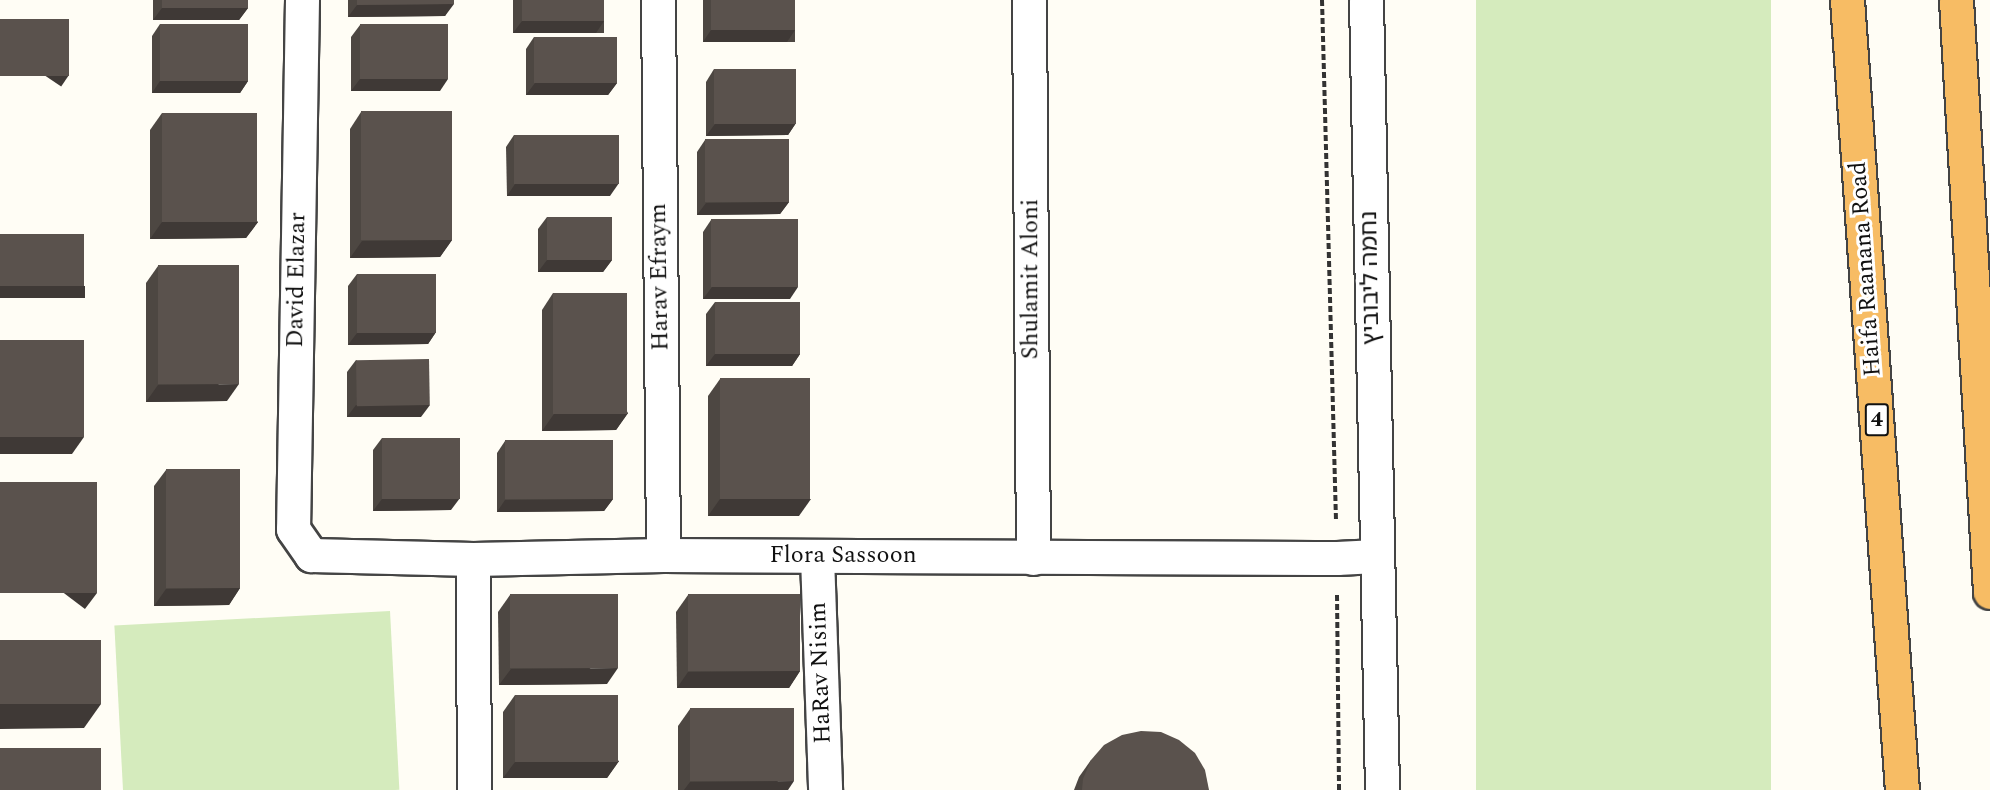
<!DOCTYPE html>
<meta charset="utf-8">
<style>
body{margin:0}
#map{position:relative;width:1990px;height:790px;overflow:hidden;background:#fffdf5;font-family:Spectral,"Noto Sans Hebrew",serif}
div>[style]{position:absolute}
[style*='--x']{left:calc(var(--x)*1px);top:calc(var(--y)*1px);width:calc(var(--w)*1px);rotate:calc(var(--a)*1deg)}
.green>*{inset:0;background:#d5ebbd;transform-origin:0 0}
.path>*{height:4px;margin-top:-2px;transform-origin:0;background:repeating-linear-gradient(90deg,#333 0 6px,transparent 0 9px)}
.roads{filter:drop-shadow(2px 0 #444) drop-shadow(-2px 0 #444) drop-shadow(0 2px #444) drop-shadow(0 -2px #444)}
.minor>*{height:33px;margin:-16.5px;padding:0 16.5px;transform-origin:16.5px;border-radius:16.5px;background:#fff}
.trunk>*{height:33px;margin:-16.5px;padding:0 16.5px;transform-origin:16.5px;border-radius:16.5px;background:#f7bc64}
.wall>*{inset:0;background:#4d4742;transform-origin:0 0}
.shaded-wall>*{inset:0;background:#3f3936;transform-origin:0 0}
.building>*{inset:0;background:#5a524d;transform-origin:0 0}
span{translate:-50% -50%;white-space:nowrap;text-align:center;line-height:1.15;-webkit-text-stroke:6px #fff;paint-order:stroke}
.shield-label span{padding:2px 4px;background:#fff;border:2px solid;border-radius:4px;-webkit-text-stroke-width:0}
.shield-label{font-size:22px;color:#111;font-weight:700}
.street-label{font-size:24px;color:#111}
</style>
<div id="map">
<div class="green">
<div style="left:1476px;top:0;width:295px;height:791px"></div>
<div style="left:390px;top:611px;width:179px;height:276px;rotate:87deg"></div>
</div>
<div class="path">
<div style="--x:1322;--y:0;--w:521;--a:88.46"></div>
<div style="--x:1337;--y:595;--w:195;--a:89.4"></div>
</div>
<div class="roads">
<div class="minor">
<div style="--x:302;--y:0;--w:529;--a:90.97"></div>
<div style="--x:293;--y:529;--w:32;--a:55"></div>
<div style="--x:311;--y:555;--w:162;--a:1.4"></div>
<div style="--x:473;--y:559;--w:190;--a:-1.2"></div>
<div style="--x:663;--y:555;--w:674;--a:0.26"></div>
<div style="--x:1337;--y:558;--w:39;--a:-3"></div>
<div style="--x:658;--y:0;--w:555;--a:89.48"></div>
<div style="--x:1029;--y:0;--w:558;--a:89.59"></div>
<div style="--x:1366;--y:0;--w:790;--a:88.84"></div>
<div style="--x:817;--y:557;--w:233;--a:88"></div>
<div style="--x:473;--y:559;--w:231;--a:89.8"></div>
</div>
<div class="trunk">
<div style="--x:1847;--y:0;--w:792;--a:86.02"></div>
<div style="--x:1956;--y:0;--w:593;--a:86.71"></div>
</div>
</div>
<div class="wall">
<div style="clip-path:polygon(153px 0,248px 0,248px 8px,239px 20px,153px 20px)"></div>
<div style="clip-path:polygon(348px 0,454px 0,445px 16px,348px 17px)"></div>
<div style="left:513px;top:0;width:91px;height:33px"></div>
<div style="left:703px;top:0;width:92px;height:42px"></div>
<div style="clip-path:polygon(160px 24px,248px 81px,240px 93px,152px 93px,152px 36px)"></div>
<div style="clip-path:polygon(360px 25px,440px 91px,351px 91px,351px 37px)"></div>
<div style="clip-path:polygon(534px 37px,617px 83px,608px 95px,526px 95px,526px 49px)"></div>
<div style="clip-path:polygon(714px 69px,796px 123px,788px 135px,706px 136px,706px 82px)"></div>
<div style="clip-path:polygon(361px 112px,452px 240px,440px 257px,350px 258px,350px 129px)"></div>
<div style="clip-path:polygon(162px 113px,258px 222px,246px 238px,150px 239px,150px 130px)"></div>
<div style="clip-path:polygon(514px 135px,610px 196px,507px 196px,506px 147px)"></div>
<div style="clip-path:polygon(705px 140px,789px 202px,780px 214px,697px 215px,697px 152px)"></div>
<div style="clip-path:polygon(547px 217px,612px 260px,603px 272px,538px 272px,538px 229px)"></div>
<div style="clip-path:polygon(711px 220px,790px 299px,703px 299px,703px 232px)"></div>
<div style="clip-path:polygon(158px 266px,227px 401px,146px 402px,146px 283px)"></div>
<div style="clip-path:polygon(357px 274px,436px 332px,428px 344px,348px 345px,348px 286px)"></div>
<div style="clip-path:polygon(553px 293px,628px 413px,616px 430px,542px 431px,542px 310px)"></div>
<div style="clip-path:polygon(715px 302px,800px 354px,792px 366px,706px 366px,706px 314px)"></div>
<div style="clip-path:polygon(356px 360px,421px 417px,347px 417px,347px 372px)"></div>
<div style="clip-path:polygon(720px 379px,799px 516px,708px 516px,708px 396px)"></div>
<div style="clip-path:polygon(382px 438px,451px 510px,373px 511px,373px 450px)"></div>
<div style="clip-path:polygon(505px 441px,613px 499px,604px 511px,497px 512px,497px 453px)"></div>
<div style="clip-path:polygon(166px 470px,240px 588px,229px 605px,154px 606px,154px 486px)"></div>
<div style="clip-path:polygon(510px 595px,607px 684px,499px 685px,498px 612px)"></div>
<div style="clip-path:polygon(688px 595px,800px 671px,789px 688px,677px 688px,676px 612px)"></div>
<div style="clip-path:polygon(515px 695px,619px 761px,607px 778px,503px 778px,503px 712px)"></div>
<div style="clip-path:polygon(690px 709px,788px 790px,678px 790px,678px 726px)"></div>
<div style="clip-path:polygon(1091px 760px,1209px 790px,1074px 790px,1079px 777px)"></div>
</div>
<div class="shaded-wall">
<div style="clip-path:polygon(454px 4px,445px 16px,348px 17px,357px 5px)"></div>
<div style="clip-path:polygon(162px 8px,248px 8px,239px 20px,153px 20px)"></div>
<div style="clip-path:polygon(522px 21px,604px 21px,596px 33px,513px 33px)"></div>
<div style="clip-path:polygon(711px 30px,795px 30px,787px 42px,703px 42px)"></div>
<div style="left:69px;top:75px;width:14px;height:69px;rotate:124deg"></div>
<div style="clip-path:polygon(360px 79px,448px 79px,440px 91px,351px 91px)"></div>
<div style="clip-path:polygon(160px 81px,248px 81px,240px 93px,152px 93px)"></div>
<div style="clip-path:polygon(535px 83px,617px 83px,608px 95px,526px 95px)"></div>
<div style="clip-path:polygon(796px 123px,788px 135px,706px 136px,715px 124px)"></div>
<div style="clip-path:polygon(619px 183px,610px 196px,507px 196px,515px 184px)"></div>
<div style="clip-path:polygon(789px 202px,780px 214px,697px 215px,706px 203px)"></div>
<div style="clip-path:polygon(162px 222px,258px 222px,246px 238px,150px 239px)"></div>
<div style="clip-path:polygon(452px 240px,440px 257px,350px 258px,362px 241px)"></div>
<div style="clip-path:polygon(547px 260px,612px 260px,603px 272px,538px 272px)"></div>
<div style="left:0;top:286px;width:85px;height:12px"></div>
<div style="clip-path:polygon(712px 287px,798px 287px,790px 299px,703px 299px)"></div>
<div style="clip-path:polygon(436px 332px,428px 344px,348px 345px,357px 333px)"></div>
<div style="clip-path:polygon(715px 354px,800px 354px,792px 366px,706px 366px)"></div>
<div style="clip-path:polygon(239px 384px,227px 401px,146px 402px,158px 385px)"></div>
<div style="clip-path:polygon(356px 405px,430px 405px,421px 417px,347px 417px)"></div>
<div style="clip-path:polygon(628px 413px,616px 430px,542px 431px,554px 414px)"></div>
<div style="clip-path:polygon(0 437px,84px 437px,72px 454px,0 454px)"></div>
<div style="clip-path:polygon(460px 498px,451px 510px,373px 511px,382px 499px)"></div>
<div style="clip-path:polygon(613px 499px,604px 511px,497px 512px,505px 500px)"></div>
<div style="clip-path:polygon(720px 499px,811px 499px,799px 516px,708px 516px)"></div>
<div style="clip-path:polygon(240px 588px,229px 605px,154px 606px,166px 589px)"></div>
<div style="left:97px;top:593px;width:20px;height:97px;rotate:127deg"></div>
<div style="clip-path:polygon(618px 668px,607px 684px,499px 685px,511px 669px)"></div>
<div style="clip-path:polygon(800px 671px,789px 688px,677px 688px,688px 672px)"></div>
<div style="clip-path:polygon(0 704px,101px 704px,84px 728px,0 729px)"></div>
<div style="clip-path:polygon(619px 761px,607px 778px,503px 778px,515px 762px)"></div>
<div style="clip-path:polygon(794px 781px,788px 790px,684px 790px,690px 782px)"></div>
</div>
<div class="building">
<div style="left:162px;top:0;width:86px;height:8px"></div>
<div style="clip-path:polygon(357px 0,454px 0,454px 4px,357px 5px)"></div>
<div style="left:522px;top:0;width:82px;height:21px"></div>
<div style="left:711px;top:0;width:84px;height:30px"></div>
<div style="left:0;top:19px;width:69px;height:57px"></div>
<div style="left:160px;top:24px;width:88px;height:57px"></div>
<div style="left:448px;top:24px;width:55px;height:88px;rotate:90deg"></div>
<div style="left:534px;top:37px;width:83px;height:46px"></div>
<div style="left:714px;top:69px;width:82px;height:55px"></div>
<div style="left:452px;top:111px;width:129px;height:91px;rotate:90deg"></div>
<div style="left:162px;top:113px;width:95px;height:109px"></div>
<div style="left:514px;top:135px;width:105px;height:49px"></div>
<div style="left:789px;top:139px;width:63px;height:84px;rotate:90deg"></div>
<div style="left:547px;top:217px;width:65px;height:43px"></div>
<div style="left:798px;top:219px;width:68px;height:87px;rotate:90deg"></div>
<div style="left:0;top:234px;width:84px;height:52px"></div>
<div style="left:239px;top:265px;width:119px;height:81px;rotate:90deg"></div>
<div style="left:357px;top:274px;width:79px;height:59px"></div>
<div style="left:553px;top:293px;width:74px;height:121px"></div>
<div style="left:715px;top:302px;width:85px;height:52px"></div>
<div style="left:0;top:340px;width:84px;height:97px"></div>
<div style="left:429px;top:359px;width:46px;height:73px;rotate:89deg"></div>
<div style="left:810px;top:378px;width:121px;height:90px;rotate:90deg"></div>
<div style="left:382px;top:438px;width:78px;height:61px"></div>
<div style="left:613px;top:440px;width:59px;height:108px;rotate:90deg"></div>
<div style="left:240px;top:469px;width:119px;height:74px;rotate:90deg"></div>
<div style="left:97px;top:482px;width:111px;height:97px;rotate:90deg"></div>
<div style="left:618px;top:594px;width:74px;height:108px;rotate:90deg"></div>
<div style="left:800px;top:594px;width:77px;height:112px;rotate:90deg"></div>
<div style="left:0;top:640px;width:101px;height:64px"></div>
<div style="left:515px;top:695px;width:103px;height:67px"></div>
<div style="left:794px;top:708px;width:73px;height:104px;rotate:90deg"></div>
<div style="clip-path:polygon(1141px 731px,1161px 732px,1179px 740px,1195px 753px,1205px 770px,1209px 790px,1082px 790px,1083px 779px,1091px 760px,1104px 745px,1122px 735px)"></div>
<div style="left:101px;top:748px;width:42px;height:101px;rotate:90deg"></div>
</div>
<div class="shield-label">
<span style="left:1877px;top:420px">4</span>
</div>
<div class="street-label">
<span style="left:1866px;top:269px;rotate:-94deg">Haifa Raanana Road</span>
<span style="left:660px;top:277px;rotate:-91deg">Harav Efraym</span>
<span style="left:1371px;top:278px;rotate:-91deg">נחמה ליבוביץ</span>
<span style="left:1031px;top:279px;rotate:-90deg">Shulamit Aloni</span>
<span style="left:297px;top:280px;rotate:-89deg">David Elazar</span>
<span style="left:843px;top:556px">Flora Sassoon</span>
<span style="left:821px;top:673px;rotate:-92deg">HaRav Nisim</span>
</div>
</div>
